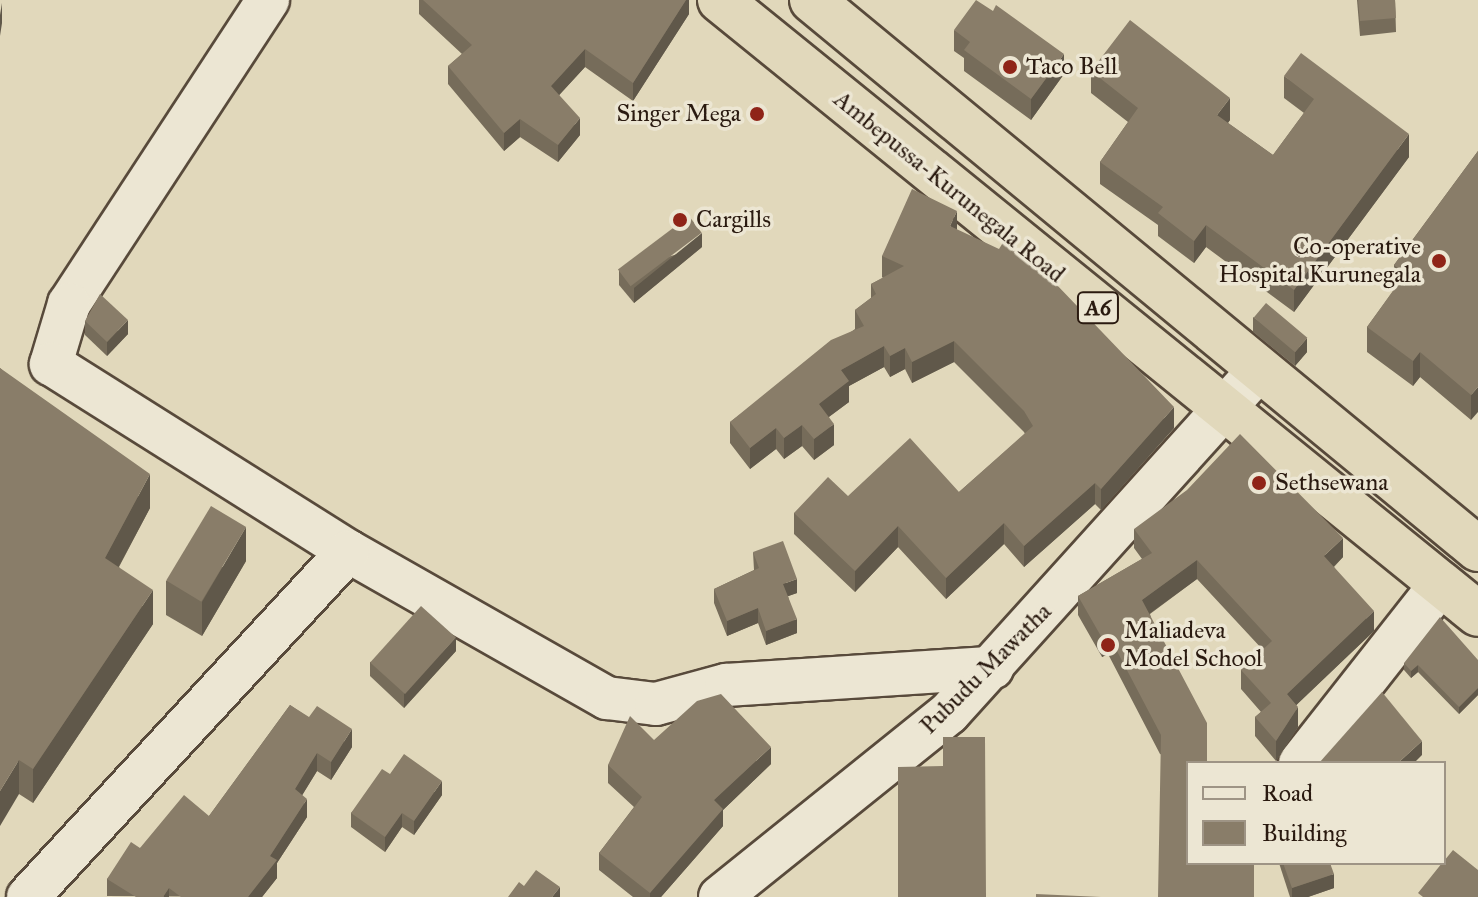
<!DOCTYPE html>
<style>
body{margin:0}
#map{position:relative;width:1478px;height:897px;overflow:hidden;background:#e1d8bb;font-family:"IM FELL Great Primer",serif}
div>[style]{position:absolute}
[style*='--x']{left:calc(var(--x)*1px);top:calc(var(--y)*1px);width:calc(var(--w)*1px);rotate:calc(var(--a)*1deg)}
.roads{filter:drop-shadow(2px 0 #584a3b) drop-shadow(-2px 0 #584a3b) drop-shadow(0 2px #584a3b) drop-shadow(0 -2px #584a3b)}
.minor>*{height:42px;margin:-21px;padding:0 21px;transform-origin:21px;border-radius:21px;background:#ece6d3}
.highway>*{height:44px;margin:-22px;padding:0 22px;transform-origin:22px;border-radius:22px;background:#e1d8bb}
.wall>*{inset:0;background:#766c5a}
.shaded-wall>*{inset:0;background:#60584a}
.building>*{inset:0;background:#897d69;transform-origin:0 0}
.dots>*{width:22px;height:22px;translate:-50% -50%;box-sizing:border-box;border:4px solid #ece6d3;border-radius:50%}
span{translate:-50% -50%;white-space:nowrap;text-align:center;line-height:1.15;-webkit-text-stroke:7px #ece6d3;paint-order:stroke}
.shield-label span{padding:2px 6px;background:#ece6d3;border:2px solid;border-radius:6px;-webkit-text-stroke-width:0}
.shield-label{font-size:22px;color:#2a1a10;font-weight:700}
.poi-label{font-size:24px;color:#2a1a10}
.left{translate:0 -50%;text-align:left}
.right{translate:-100% -50%;text-align:right}
.street-label{font-size:24px;color:#2a1a10}
.legend{position:absolute;left:1186px;top:761px;width:260px;height:104px;box-sizing:border-box;background:#ece6d3;border:2px solid #9e9485;margin:0;padding:10px 14px;list-style:none;font-size:24px;color:#2a1a10}
.legend li{display:flex;align-items:center;gap:16px;height:40px}
.legend b{width:40px;border:2px solid #9e9485}
</style>
<div id="map">
<div class="roads">
<div class="minor">
<div style="--x:268;--y:0;--w:363;--a:123.2"></div>
<div style="--x:69;--y:304;--w:63;--a:106.7"></div>
<div style="--x:51;--y:364;--w:351;--a:32.2"></div>
<div style="--x:348;--y:551;--w:298;--a:29.6"></div>
<div style="--x:607;--y:698;--w:49;--a:7"></div>
<div style="--x:656;--y:704;--w:73;--a:-15.2"></div>
<div style="--x:726;--y:685;--w:267;--a:-3.7"></div>
<div style="--x:1300;--y:763;--w:228;--a:-51.8"></div>
<div style="--x:28;--y:897;--w:471;--a:-47.2"></div>
<div style="--x:720;--y:897;--w:294;--a:-38.8"></div>
<div style="--x:949;--y:713;--w:461;--a:-47.9"></div>
</div>
<div class="highway">
<div style="--x:720;--y:0;--w:975;--a:39.01"></div>
<div style="--x:812;--y:0;--w:863;--a:39.5"></div>
</div>
</div>
<div class="wall">
<div style="clip-path:polygon(419px 0,689px 0,689px 14px,633px 101px,585px 67px,559px 95px,580px 135px,558px 162px,520px 137px,504px 151px,448px 84px,448px 66px,462px 54px,419px 14px)"></div>
<div style="clip-path:polygon(1357px 0,1395px 0,1396px 32px,1360px 36px)"></div>
<div style="clip-path:polygon(954px 30px,1064px 74px,1031px 120px,964px 71px,964px 58px,954px 51px)"></div>
<div style="clip-path:polygon(1091px 71px,1230px 120px,1228px 123px,1273px 155px,1304px 113px,1284px 98px,1284px 76px,1409px 157px,1294px 312px,1206px 247px,1194px 263px,1158px 236px,1158px 225px,1100px 184px,1100px 162px,1128px 122px,1091px 93px)"></div>
<div style="clip-path:polygon(1478px 151px,1471px 420px,1420px 377px,1413px 386px,1367px 352px,1367px 327px,1394px 290px,1394px 265px)"></div>
<div style="clip-path:polygon(957px 230px,1174px 428px,1101px 510px,1095px 504px,1024px 567px,1004px 544px,946px 599px,898px 547px,855px 592px,794px 534px,794px 513px,848px 496px,959px 492px,1025px 434px,1024px 432px,954px 362px,912px 383px,905px 369px,890px 377px,884px 367px,849px 386px,849px 402px,829px 417px,834px 445px,814px 460px,802px 446px,784px 459px,776px 449px,750px 469px,730px 443px,730px 422px,855px 329px,855px 310px,871px 298px,871px 284px,883px 278px,882px 277px,882px 256px)"></div>
<div style="clip-path:polygon(702px 247px,634px 303px,619px 285px,619px 271px)"></div>
<div style="clip-path:polygon(1253px 317px,1307px 352px,1295px 366px,1253px 332px)"></div>
<div style="clip-path:polygon(85px 321px,128px 334px,107px 356px,85px 335px)"></div>
<div style="clip-path:polygon(0 368px,150px 508px,119px 567px,153px 624px,33px 803px,19px 794px)"></div>
<div style="clip-path:polygon(1134px 529px,1343px 557px,1334px 567px,1374px 631px,1296px 705px,1298px 727px,1276px 761px,1255px 736px,1255px 717px,1261px 712px,1241px 689px,1241px 670px,1263px 650px,1197px 579px,1150px 614px,1188px 763px,1160px 754px,1108px 654px,1102px 657px,1078px 615px,1078px 596px,1142px 559px,1134px 548px)"></div>
<div style="clip-path:polygon(753px 552px,797px 593px,788px 596px,797px 633px,766px 645px,758px 623px,727px 636px,714px 603px,714px 589px,754px 570px)"></div>
<div style="clip-path:polygon(246px 561px,202px 636px,166px 615px,166px 581px)"></div>
<div style="clip-path:polygon(456px 651px,404px 708px,370px 676px,370px 662px)"></div>
<div style="clip-path:polygon(1478px 660px,1478px 695px,1459px 714px,1418px 672px,1411px 678px,1404px 670px,1404px 663px)"></div>
<div style="clip-path:polygon(290px 705px,352px 747px,331px 780px,317px 771px,302px 795px,307px 817px,277px 863px,277px 878px,262px 897px,107px 896px,107px 879px,140px 848px,209px 816px)"></div>
<div style="clip-path:polygon(654px 740px,771px 764px,723px 810px,723px 826px,661px 897px,633px 897px,599px 870px,599px 853px,634px 807px,608px 783px,608px 765px)"></div>
<div style="clip-path:polygon(390px 774px,442px 795px,414px 835px,402px 827px,385px 852px,351px 827px,351px 813px)"></div>
<div style="clip-path:polygon(1279px 863px,1330px 863px,1334px 888px,1308px 897px,1290px 897px)"></div>
</div>
<div class="shaded-wall">
<div style="clip-path:polygon(686px 0,689px 0,689px 14px,633px 101px,633px 83px)"></div>
<div style="clip-path:polygon(2px 3px,2px 23px,0 36px,0 15px)"></div>
<div style="clip-path:polygon(585px 49px,585px 67px,551px 104px,551px 86px)"></div>
<div style="clip-path:polygon(1064px 54px,1064px 74px,1031px 120px,1031px 99px)"></div>
<div style="clip-path:polygon(1230px 98px,1230px 120px,1217px 137px,1217px 115px)"></div>
<div style="clip-path:polygon(580px 118px,580px 135px,558px 162px,558px 145px)"></div>
<div style="clip-path:polygon(520px 119px,520px 137px,504px 151px,504px 133px)"></div>
<div style="clip-path:polygon(1409px 134px,1409px 157px,1294px 312px,1294px 290px)"></div>
<div style="clip-path:polygon(957px 211px,957px 232px,950px 226px)"></div>
<div style="clip-path:polygon(1206px 225px,1206px 247px,1194px 263px,1194px 241px)"></div>
<div style="clip-path:polygon(702px 233px,702px 247px,634px 303px,634px 288px)"></div>
<div style="clip-path:polygon(128px 320px,128px 334px,107px 356px,107px 342px)"></div>
<div style="clip-path:polygon(1307px 338px,1307px 352px,1295px 366px,1295px 352px)"></div>
<div style="clip-path:polygon(954px 341px,954px 362px,912px 383px,912px 362px)"></div>
<div style="clip-path:polygon(884px 346px,884px 367px,849px 386px,849px 402px,819px 424px,819px 404px,841px 370px)"></div>
<div style="clip-path:polygon(905px 348px,905px 369px,890px 377px,890px 356px)"></div>
<div style="clip-path:polygon(1420px 352px,1420px 377px,1413px 386px,1413px 361px)"></div>
<div style="clip-path:polygon(1478px 387px,1478px 412px,1471px 420px,1471px 395px)"></div>
<div style="clip-path:polygon(1174px 407px,1174px 428px,1101px 510px,1101px 489px)"></div>
<div style="clip-path:polygon(834px 424px,834px 445px,814px 460px,814px 439px)"></div>
<div style="clip-path:polygon(802px 425px,802px 446px,784px 459px,784px 438px)"></div>
<div style="clip-path:polygon(776px 428px,776px 449px,750px 469px,750px 448px)"></div>
<div style="clip-path:polygon(150px 474px,150px 508px,105px 592px,105px 558px)"></div>
<div style="clip-path:polygon(1095px 483px,1095px 504px,1024px 567px,1024px 546px)"></div>
<div style="clip-path:polygon(1004px 523px,1004px 544px,946px 599px,946px 578px)"></div>
<div style="clip-path:polygon(898px 526px,898px 547px,855px 592px,855px 571px)"></div>
<div style="clip-path:polygon(246px 527px,246px 561px,202px 636px,202px 602px)"></div>
<div style="clip-path:polygon(1343px 538px,1343px 557px,1324px 576px,1324px 556px)"></div>
<div style="clip-path:polygon(1197px 560px,1197px 579px,1142px 619px,1142px 600px)"></div>
<div style="clip-path:polygon(797px 579px,797px 593px,783px 598px,783px 584px)"></div>
<div style="clip-path:polygon(153px 590px,153px 624px,33px 803px,33px 769px)"></div>
<div style="clip-path:polygon(758px 608px,758px 623px,727px 636px,727px 621px)"></div>
<div style="clip-path:polygon(1374px 611px,1374px 631px,1287px 714px,1287px 694px)"></div>
<div style="clip-path:polygon(797px 619px,797px 633px,766px 645px,766px 631px)"></div>
<div style="clip-path:polygon(1108px 634px,1108px 654px,1102px 657px,1102px 638px)"></div>
<div style="clip-path:polygon(456px 637px,456px 651px,404px 708px,404px 694px)"></div>
<div style="clip-path:polygon(1418px 665px,1418px 672px,1411px 678px,1411px 671px)"></div>
<div style="clip-path:polygon(1478px 688px,1478px 695px,1459px 714px,1459px 707px)"></div>
<div style="clip-path:polygon(1298px 707px,1298px 727px,1276px 761px,1276px 741px)"></div>
<div style="clip-path:polygon(352px 729px,352px 747px,331px 780px,331px 762px)"></div>
<div style="clip-path:polygon(1422px 741px,1422px 755px,1414px 763px,1398px 763px)"></div>
<div style="clip-path:polygon(771px 747px,771px 764px,723px 810px,723px 826px,661px 897px,650px 897px,650px 893px,714px 800px)"></div>
<div style="clip-path:polygon(317px 753px,317px 771px,295px 807px,295px 789px)"></div>
<div style="clip-path:polygon(19px 760px,19px 794px,0 826px,0 791px)"></div>
<div style="clip-path:polygon(442px 781px,442px 795px,414px 835px,414px 821px)"></div>
<div style="clip-path:polygon(307px 799px,307px 817px,277px 863px,277px 878px,262px 897px,248px 897px,270px 856px)"></div>
<div style="clip-path:polygon(402px 813px,402px 827px,385px 852px,385px 837px)"></div>
<div style="clip-path:polygon(1334px 874px,1334px 888px,1308px 897px,1292px 897px,1292px 888px)"></div>
<div style="clip-path:polygon(560px 887px,560px 897px,552px 897px)"></div>
<div style="clip-path:polygon(169px 888px,169px 897px,163px 897px)"></div>
</div>
<div class="building">
<div style="clip-path:polygon(423px 0,686px 0,633px 83px,585px 49px,551px 86px,580px 118px,558px 145px,520px 119px,504px 133px,448px 66px,472px 45px)"></div>
<div style="clip-path:polygon(976px 0,993px 11px,996px 5px,1064px 54px,1031px 99px,964px 50px,970px 42px,954px 30px)"></div>
<div style="clip-path:polygon(1358px 0,1395px 0,1396px 18px,1360px 21px)"></div>
<div style="clip-path:polygon(1130px 20px,1230px 98px,1217px 115px,1273px 155px,1314px 99px,1284px 76px,1301px 53px,1409px 134px,1294px 290px,1206px 225px,1194px 241px,1158px 213px,1163px 207px,1100px 162px,1138px 108px,1091px 71px)"></div>
<div style="clip-path:polygon(1478px 151px,1478px 387px,1471px 395px,1420px 352px,1413px 361px,1367px 327px,1405px 274px,1394px 265px)"></div>
<div style="clip-path:polygon(912px 189px,957px 211px,950px 226px,999px 249px,1004px 241px,1055px 283px,1174px 407px,1101px 489px,1095px 483px,1024px 546px,1004px 523px,946px 578px,898px 526px,855px 571px,794px 513px,828px 477px,848px 496px,910px 438px,959px 492px,1033px 426px,1024px 411px,954px 341px,912px 362px,905px 348px,890px 356px,884px 346px,841px 370px,849px 381px,819px 404px,834px 424px,814px 439px,802px 425px,784px 438px,776px 428px,750px 448px,730px 422px,831px 340px,864px 326px,855px 310px,876px 294px,871px 284px,904px 266px,882px 256px)"></div>
<div style="left:689px;top:216px;width:21px;height:89px;rotate:53deg"></div>
<div style="clip-path:polygon(100px 294px,128px 320px,107px 342px,85px 321px)"></div>
<div style="left:1266px;top:303px;width:54px;height:19px;rotate:40deg"></div>
<div style="clip-path:polygon(0 368px,150px 474px,105px 558px,153px 590px,33px 769px,19px 760px,0 791px)"></div>
<div style="clip-path:polygon(1240px 434px,1343px 538px,1324px 556px,1374px 611px,1287px 694px,1298px 707px,1276px 741px,1255px 717px,1271px 703px,1241px 670px,1272px 641px,1197px 560px,1142px 600px,1207px 723px,1207px 763px,1188px 763px,1188px 863px,1254px 863px,1254px 897px,1158px 897px,1161px 735px,1108px 634px,1102px 638px,1078px 596px,1152px 553px,1134px 529px,1187px 490px)"></div>
<div style="left:211px;top:506px;width:41px;height:87px;rotate:31deg"></div>
<div style="clip-path:polygon(783px 541px,797px 579px,783px 584px,797px 619px,766px 631px,758px 608px,727px 621px,714px 589px,759px 568px,753px 552px)"></div>
<div style="left:421px;top:606px;width:47px;height:76px;rotate:42deg"></div>
<div style="clip-path:polygon(1440px 617px,1478px 660px,1478px 688px,1459px 707px,1418px 665px,1411px 671px,1404px 663px)"></div>
<div style="clip-path:polygon(1382px 692px,1422px 741px,1398px 763px,1319px 763px)"></div>
<div style="clip-path:polygon(721px 694px,771px 747px,714px 800px,723px 809px,650px 893px,599px 853px,642px 797px,608px 765px,630px 716px,654px 740px,697px 701px)"></div>
<div style="clip-path:polygon(290px 705px,309px 717px,317px 706px,352px 729px,331px 762px,317px 753px,295px 789px,307px 799px,270px 856px,277px 860px,248px 897px,181px 897px,169px 888px,163px 897px,136px 897px,107px 879px,131px 842px,140px 848px,184px 795px,209px 816px)"></div>
<div style="clip-path:polygon(943px 737px,985px 737px,986px 897px,898px 897px,898px 767px,943px 766px)"></div>
<div style="clip-path:polygon(404px 754px,442px 781px,414px 821px,402px 813px,385px 837px,351px 813px,382px 769px,390px 774px)"></div>
<div style="clip-path:polygon(1453px 850px,1478px 870px,1478px 897px,1423px 897px,1418px 893px,1442px 863px,1444px 863px,1444px 861px)"></div>
<div style="clip-path:polygon(1283px 863px,1330px 863px,1334px 874px,1292px 888px)"></div>
<div style="clip-path:polygon(536px 870px,560px 887px,552px 897px,508px 897px,519px 882px,524px 886px)"></div>
<div style="clip-path:polygon(1036px 894px,1101px 897px,1036px 897px)"></div>
</div>
<div class="dots">
<div style="left:1010px;top:67px;background:#8f2418"></div>
<div style="left:757px;top:114px;background:#8f2418"></div>
<div style="left:680px;top:220px;background:#8f2418"></div>
<div style="left:1439px;top:261px;background:#8f2418"></div>
<div style="left:1259px;top:483px;background:#8f2418"></div>
<div style="left:1108px;top:645px;background:#8f2418"></div>
</div>
<div class="shield-label">
<span style="left:1098px;top:308px">A6</span>
</div>
<div class="poi-label">
<span class="left" style="left:1026px;top:67px">Taco Bell</span>
<span class="right" style="left:741px;top:114px">Singer Mega</span>
<span class="left" style="left:696px;top:220px">Cargills</span>
<span class="right" style="left:1421px;top:261px">Co-operative<br>Hospital Kurunegala</span>
<span class="left" style="left:1275px;top:483px">Sethsewana</span>
<span class="left" style="left:1124px;top:645px">Maliadeva<br>Model School</span>
</div>
<div class="street-label">
<span style="left:949px;top:187px;rotate:39deg">Ambepussa-Kurunegala Road</span>
<span style="left:986px;top:669px;rotate:-45deg">Pubudu Mawatha</span>
</div>
<ul class="legend">
<li><b style="height:10px;background:#ece6d3"></b>Road</li>
<li><b style="height:22px;background:#897d69"></b>Building</li>
</ul>
</div>
